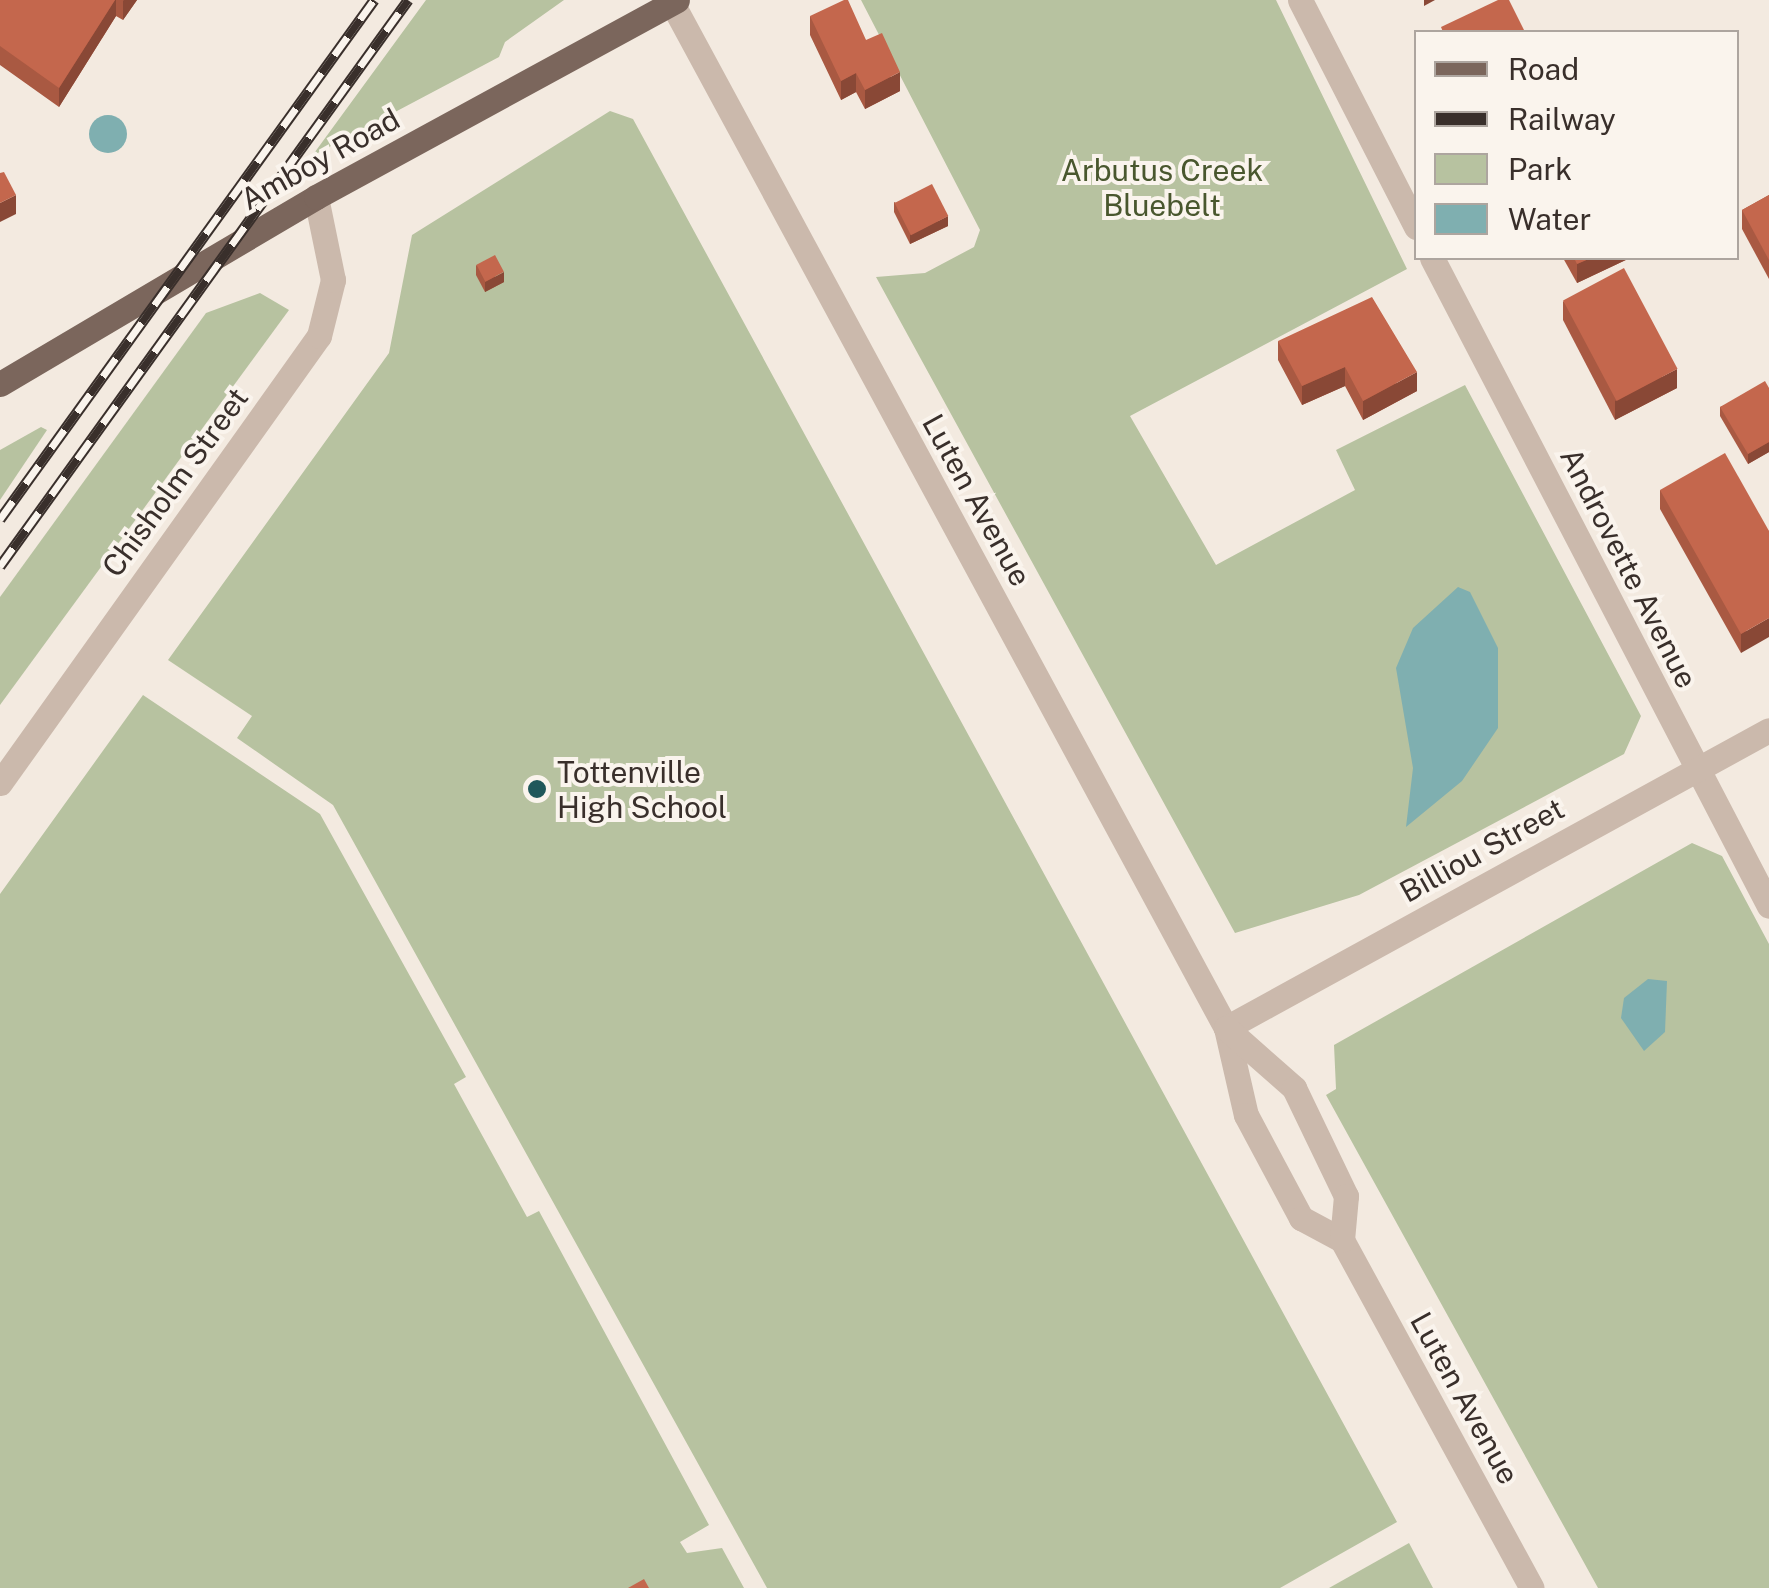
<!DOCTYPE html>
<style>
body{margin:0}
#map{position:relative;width:1769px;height:1588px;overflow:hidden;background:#f3eae0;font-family:"Public Sans",sans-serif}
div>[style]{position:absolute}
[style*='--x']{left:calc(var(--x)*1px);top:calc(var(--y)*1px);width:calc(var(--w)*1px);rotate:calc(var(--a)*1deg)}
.green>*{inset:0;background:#b7c2a0}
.water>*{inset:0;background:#7fafb0}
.round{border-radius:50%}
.minor>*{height:25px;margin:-12.5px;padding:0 12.5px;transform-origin:12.5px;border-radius:12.5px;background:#cbb9ac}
.major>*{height:25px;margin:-12.5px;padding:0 12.5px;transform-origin:12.5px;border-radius:12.5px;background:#7b665c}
.rail>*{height:11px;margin-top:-5.5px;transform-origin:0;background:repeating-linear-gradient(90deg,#faf4ed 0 22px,#392f2b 0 44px);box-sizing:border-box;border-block:2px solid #392f2b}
.wall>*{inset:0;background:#a95942}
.shaded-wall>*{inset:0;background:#894836}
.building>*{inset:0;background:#c4674d;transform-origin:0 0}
.dots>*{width:28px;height:28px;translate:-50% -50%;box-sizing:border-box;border:5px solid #faf4ed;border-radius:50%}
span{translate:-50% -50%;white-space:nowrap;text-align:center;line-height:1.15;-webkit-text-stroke:8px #faf4ed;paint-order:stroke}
.street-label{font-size:30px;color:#392f2b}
.park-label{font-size:30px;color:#49572e}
.poi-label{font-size:30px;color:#392f2b}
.left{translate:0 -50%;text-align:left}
.legend{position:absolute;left:1414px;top:30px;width:325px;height:230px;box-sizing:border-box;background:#faf4ed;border:2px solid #ada59f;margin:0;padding:12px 18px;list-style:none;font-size:30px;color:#392f2b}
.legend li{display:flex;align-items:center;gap:20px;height:50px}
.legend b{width:50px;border:2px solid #ada59f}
</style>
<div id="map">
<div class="green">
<div style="clip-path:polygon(426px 0,564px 0,505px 42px,499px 57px,312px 156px)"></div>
<div style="clip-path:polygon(861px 0,1276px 0,1407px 269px,1130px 416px,1216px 565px,1355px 490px,1336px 450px,1465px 385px,1641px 716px,1624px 754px,1359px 895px,1235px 933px,876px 277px,925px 273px,974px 247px,980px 230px)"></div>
<div style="clip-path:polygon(610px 111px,633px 119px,1397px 1522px,1280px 1588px,767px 1588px,333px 805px,237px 738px,252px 716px,168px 660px,389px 353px,412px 235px)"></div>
<div style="clip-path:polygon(260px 293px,289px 310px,0 705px,0 597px,206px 313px)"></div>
<div style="clip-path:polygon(41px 427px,47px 430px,0 500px,0 450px)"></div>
<div style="clip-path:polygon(143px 695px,320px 814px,466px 1077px,454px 1084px,527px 1217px,539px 1211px,709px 1525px,680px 1542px,687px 1553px,722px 1548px,744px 1588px,0 1588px,0 894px)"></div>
<div style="clip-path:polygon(1692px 843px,1722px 856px,1769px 944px,1769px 1588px,1598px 1588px,1326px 1095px,1336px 1089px,1334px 1045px)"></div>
<div style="clip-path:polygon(1409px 1543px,1433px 1588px,1329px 1588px)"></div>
</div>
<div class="water">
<div class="round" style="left:89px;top:115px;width:38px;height:38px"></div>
<div style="clip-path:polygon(1458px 587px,1470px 592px,1498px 648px,1498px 728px,1462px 781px,1406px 827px,1413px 768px,1396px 668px,1413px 628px)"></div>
<div style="clip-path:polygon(1648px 979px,1667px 981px,1665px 1032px,1644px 1051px,1621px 1018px,1624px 998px)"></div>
</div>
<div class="minor">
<div style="--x:1300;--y:0;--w:255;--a:62.9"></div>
<div style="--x:672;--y:3;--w:1165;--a:61.61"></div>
<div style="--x:1226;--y:1028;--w:89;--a:77.1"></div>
<div style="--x:1246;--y:1115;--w:117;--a:61.9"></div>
<div style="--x:1301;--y:1218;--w:47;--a:28.2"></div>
<div style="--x:1342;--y:1240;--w:396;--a:61.4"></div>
<div style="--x:1432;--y:258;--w:730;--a:62.52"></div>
<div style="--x:0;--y:783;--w:549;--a:-54.49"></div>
<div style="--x:319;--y:336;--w:58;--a:-76"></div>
<div style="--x:333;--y:280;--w:85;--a:-101.6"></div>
<div style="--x:1226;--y:1028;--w:619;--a:-28.76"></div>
<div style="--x:1226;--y:1028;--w:91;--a:41.4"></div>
<div style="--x:1294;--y:1088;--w:120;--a:64.3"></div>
<div style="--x:1346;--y:1196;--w:44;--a:95.2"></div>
</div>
<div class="major">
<div style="--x:0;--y:384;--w:367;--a:-30.6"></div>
<div style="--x:316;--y:197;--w:411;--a:-28.6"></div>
</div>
<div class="rail">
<div style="--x:0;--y:519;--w:640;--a:-54.22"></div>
<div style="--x:0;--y:566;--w:698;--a:-54.21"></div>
</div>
<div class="wall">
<div style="clip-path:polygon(0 0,137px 0,123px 20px,116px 16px,59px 107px,0 65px)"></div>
<div style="clip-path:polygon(810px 16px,866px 40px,900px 91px,865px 109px,856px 92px,841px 100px,810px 35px)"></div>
<div style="clip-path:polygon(1769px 195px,1769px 279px,1742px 229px,1742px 210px)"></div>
<div style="clip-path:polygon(894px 202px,948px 226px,910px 244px,894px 212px)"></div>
<div style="clip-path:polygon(1563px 258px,1630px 258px,1577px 283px)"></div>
<div style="clip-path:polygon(476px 265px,504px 282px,485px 292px,476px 275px)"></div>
<div style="clip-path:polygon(1563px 301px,1677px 388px,1615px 420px,1563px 320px)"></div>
<div style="clip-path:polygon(1278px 341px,1417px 391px,1363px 420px,1345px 386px,1302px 405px,1278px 360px)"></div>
<div style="clip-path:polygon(1769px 388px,1769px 452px,1748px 464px,1720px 416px,1720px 407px)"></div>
<div style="clip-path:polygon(1660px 490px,1769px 531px,1741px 653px,1660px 509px)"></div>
</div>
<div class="shaded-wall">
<div style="clip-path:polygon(115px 0,116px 0,116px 16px,59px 107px,59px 88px)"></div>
<div style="clip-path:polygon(124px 0,137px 0,123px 20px,123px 1px)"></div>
<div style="clip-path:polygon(1424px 0,1435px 0,1424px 6px)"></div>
<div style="clip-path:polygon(900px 72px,900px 91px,865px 109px,865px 90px)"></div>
<div style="clip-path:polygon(856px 73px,856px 92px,841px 100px,841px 81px)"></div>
<div style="clip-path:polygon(16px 195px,16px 214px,0 222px,0 203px)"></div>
<div style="clip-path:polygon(948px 216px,948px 226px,910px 244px,910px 235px)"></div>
<div style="clip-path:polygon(1591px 258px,1630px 258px,1577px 283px,1577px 264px)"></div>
<div style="clip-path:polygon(504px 272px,504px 282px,485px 292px,485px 282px)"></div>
<div style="clip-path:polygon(1345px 367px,1345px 386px,1302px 405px,1302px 386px)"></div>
<div style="clip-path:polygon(1677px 369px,1677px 388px,1615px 420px,1615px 401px)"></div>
<div style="clip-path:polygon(1417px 372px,1417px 391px,1363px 420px,1363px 401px)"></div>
<div style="clip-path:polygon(1769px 442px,1769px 452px,1748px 464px,1748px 454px)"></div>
<div style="clip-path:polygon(1769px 618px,1769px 637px,1741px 653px,1741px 634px)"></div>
</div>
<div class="building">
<div style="clip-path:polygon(0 0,115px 0,59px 88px,0 46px)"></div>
<div style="clip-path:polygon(844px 0,848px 0,866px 40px,882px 33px,900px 72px,865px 90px,856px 73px,841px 81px,810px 16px)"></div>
<div style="clip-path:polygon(1498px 0,1509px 0,1525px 32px,1443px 32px,1441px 27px)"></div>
<div style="clip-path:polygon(4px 172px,16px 195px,0 203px,0 173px)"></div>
<div style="left:932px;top:184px;width:36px;height:42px;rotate:63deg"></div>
<div style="clip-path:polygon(1769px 195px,1769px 260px,1742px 210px)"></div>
<div style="left:495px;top:255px;width:19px;height:21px;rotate:62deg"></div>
<div style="clip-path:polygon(1574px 258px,1591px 258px,1577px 264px)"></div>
<div style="left:1624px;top:268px;width:114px;height:69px;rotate:62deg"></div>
<div style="clip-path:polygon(1372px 297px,1417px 372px,1363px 401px,1345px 367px,1302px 386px,1278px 341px)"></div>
<div style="clip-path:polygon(1765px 381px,1769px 388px,1769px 442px,1748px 454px,1720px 407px)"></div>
<div style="clip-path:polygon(1725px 453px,1769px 531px,1769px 618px,1741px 634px,1660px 490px)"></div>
<div style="clip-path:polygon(644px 1579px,649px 1588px,628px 1588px)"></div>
</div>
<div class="dots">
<div style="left:537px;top:789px;background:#20585b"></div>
</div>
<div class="street-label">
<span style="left:320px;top:159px;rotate:-29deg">Amboy Road</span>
<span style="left:175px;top:482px;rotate:-54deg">Chisholm Street</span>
<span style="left:977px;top:500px;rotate:61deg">Luten Avenue</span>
<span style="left:1629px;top:568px;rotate:63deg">Androvette Avenue</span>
<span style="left:1482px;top:850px;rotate:-29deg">Billiou Street</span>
<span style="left:1465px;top:1398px;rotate:61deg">Luten Avenue</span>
</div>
<div class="park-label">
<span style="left:1162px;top:187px">Arbutus Creek<br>Bluebelt</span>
</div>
<div class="poi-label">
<span class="left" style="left:557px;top:789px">Tottenville<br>High School</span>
</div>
<ul class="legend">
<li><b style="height:12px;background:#7b665c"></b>Road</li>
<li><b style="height:12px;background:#392f2b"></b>Railway</li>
<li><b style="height:28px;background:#b7c2a0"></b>Park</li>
<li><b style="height:28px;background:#7fafb0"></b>Water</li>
</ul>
</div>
